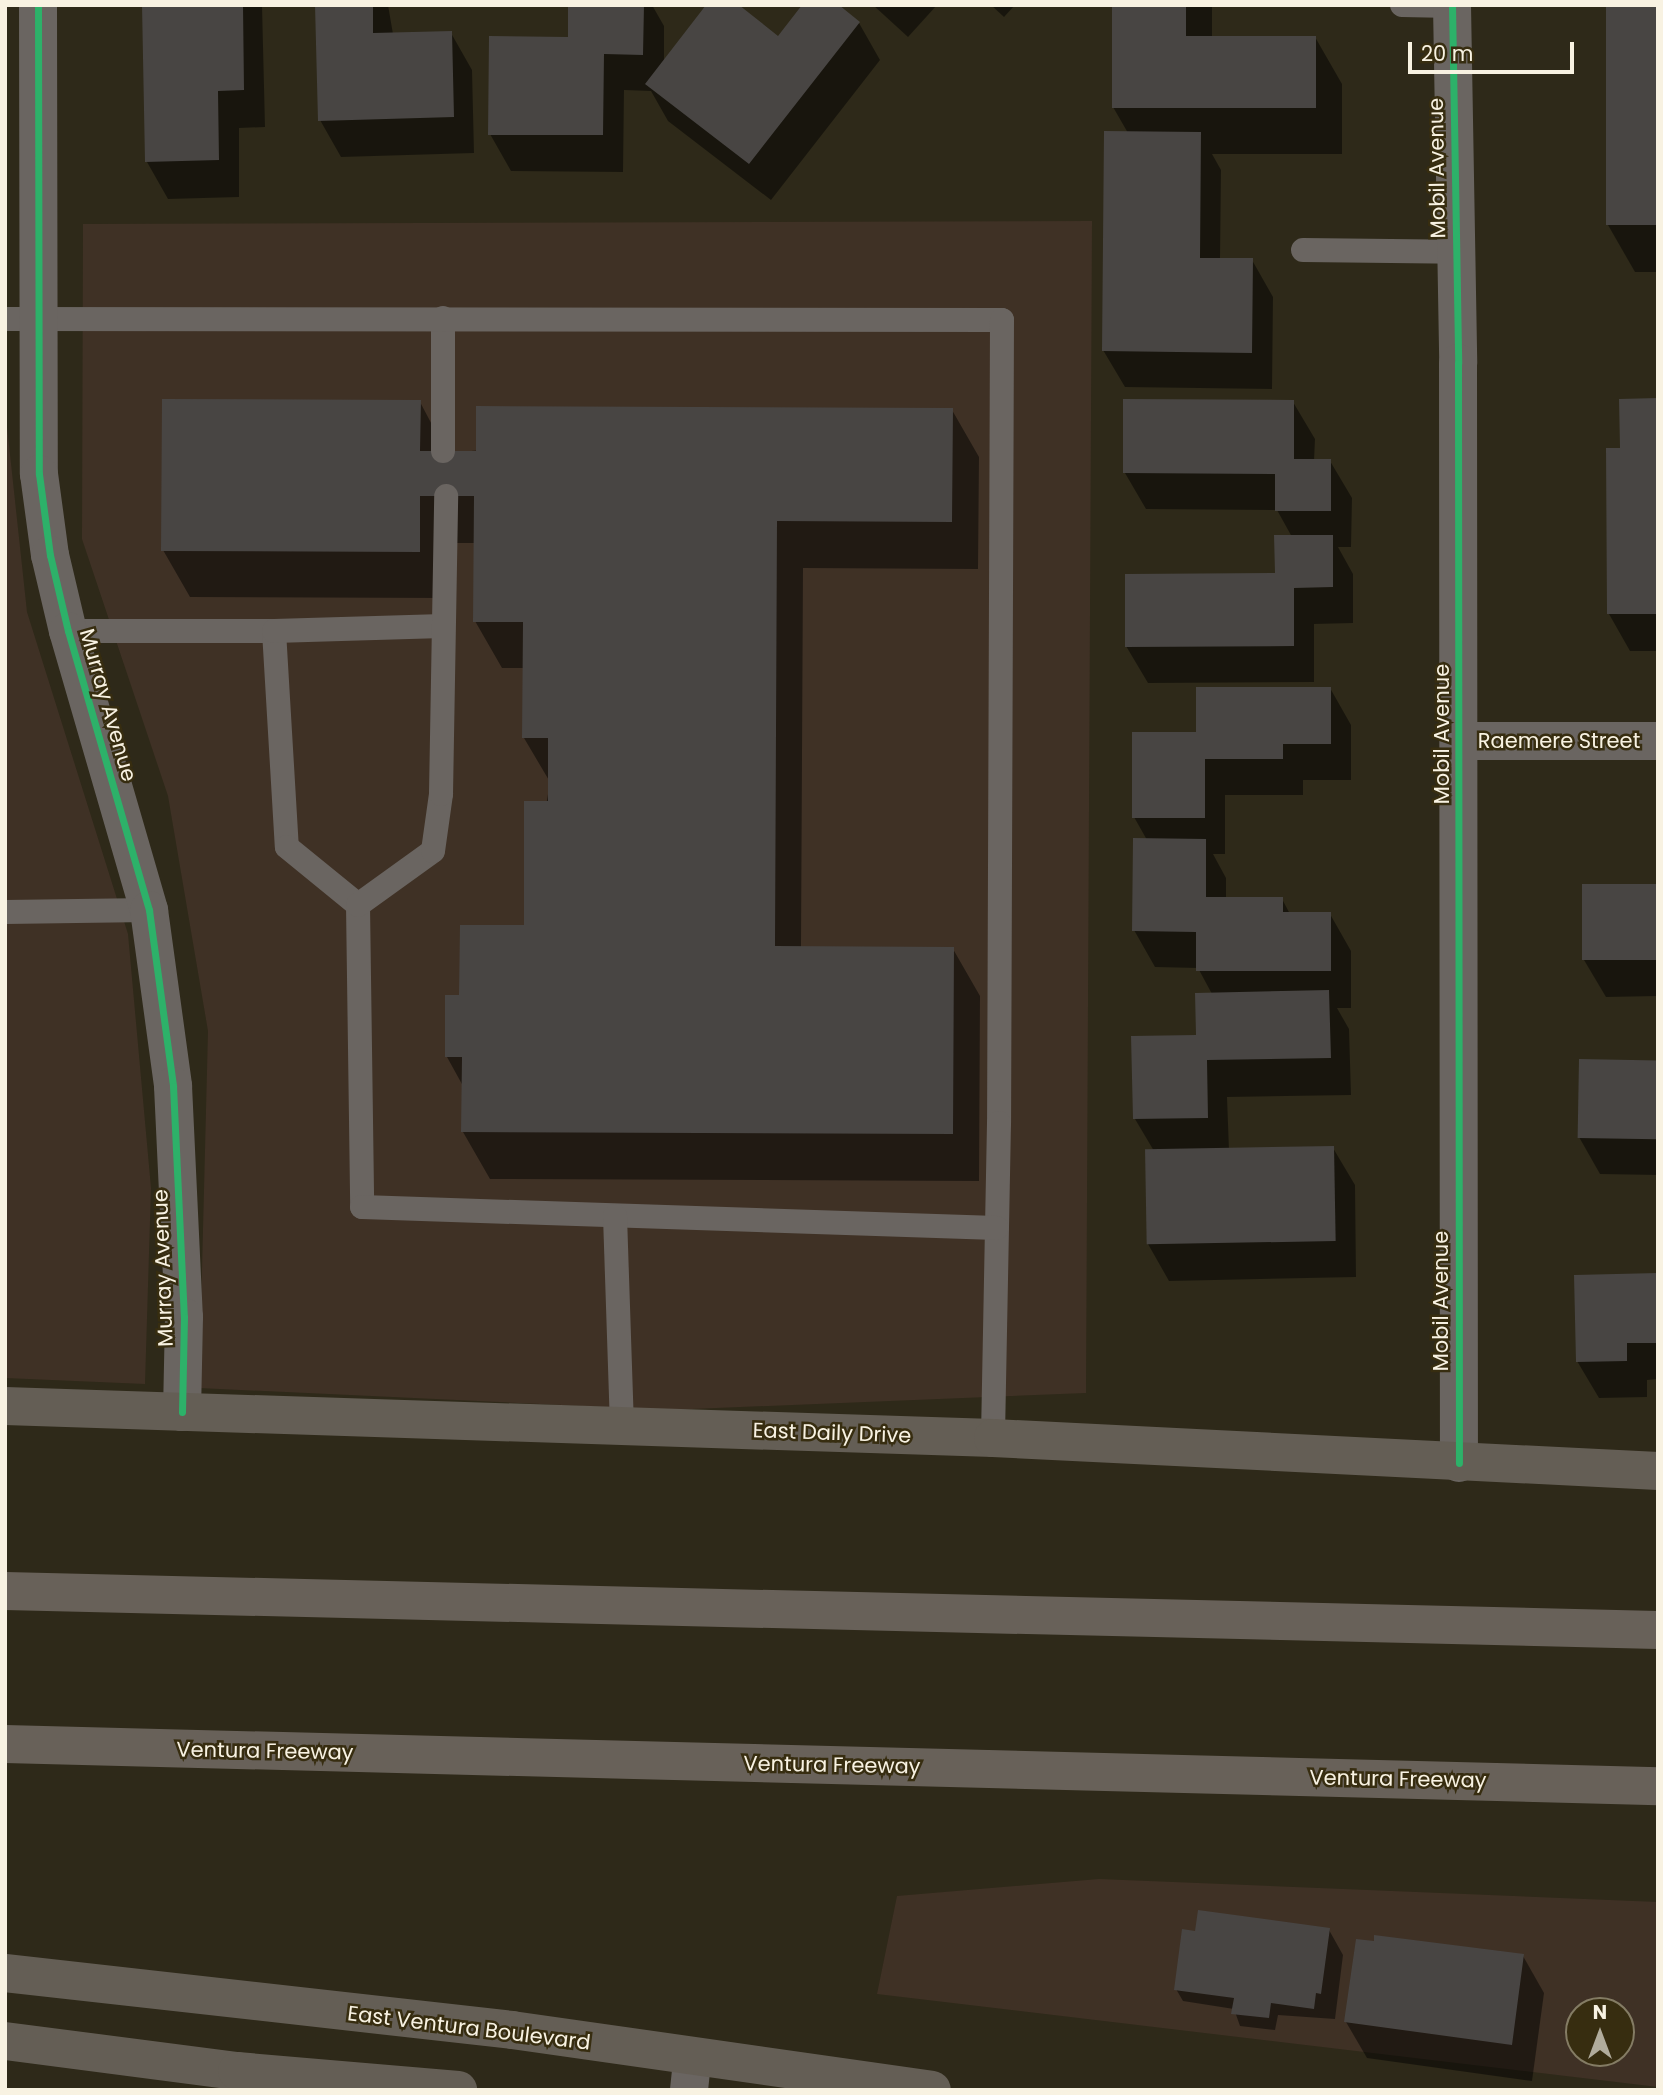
<!DOCTYPE html>
<style>
body{margin:0}
#map{position:relative;width:1663px;height:2095px;overflow:hidden;background:#2e2919;font-family:Poppins,sans-serif}
div>[style]{position:absolute}
[style*='--x']{left:calc(var(--x)*1px);top:calc(var(--y)*1px);width:calc(var(--w)*1px);rotate:calc(var(--a)*1deg)}
.commercial>*{inset:0;background:#3f3125}
.shadow>*{inset:0;background:#0007}
.building>*{inset:0;background:#484543;transform-origin:0 0}
.lane>*{height:24px;margin:-12px;padding:0 12px;transform-origin:12px;border-radius:12px;background:#6a6561}
.street>*{height:38px;margin:-19px;padding:0 19px;transform-origin:19px;border-radius:19px;background:#6a6561}
.secondary>*{height:38px;margin:-19px;padding:0 19px;transform-origin:19px;border-radius:19px;background:#645e55}
.highway>*{height:38px;margin:-19px;padding:0 19px;transform-origin:19px;border-radius:19px;background:#686159}
.cycleway>*{height:7px;margin:-3.5px;padding:0 3.5px;transform-origin:3.5px;border-radius:3.5px;background:#2db169}
span{translate:-50% -50%;white-space:nowrap;text-align:center;line-height:1.15;-webkit-text-stroke:5px #372d10;paint-order:stroke}
.street-label{font-size:21px;color:#f8f2e2}
.frame{position:absolute;inset:0;border:7px solid #f8f2e2;pointer-events:none}
.north{position:absolute;left:1565px;top:1997px;width:70px;height:70px;box-sizing:border-box;background:#372d10;border:2px solid #847c64;border-radius:50%;rotate:0deg;font-size:19px;font-weight:700;line-height:28px;text-align:center;color:#f8f2e2}
.north::after{content:'';display:block;margin:auto;width:24px;height:32px;background:#b1ac9c;clip-path:polygon(50% 0,100% 100%,50% 72%,0 100%)}
.scale{position:absolute;left:1408px;top:42px;width:166px;height:32px;box-sizing:border-box;border:4px solid #f8f2e2;border-top:0;padding-left:9px;font-size:21px;line-height:24px;white-space:nowrap;color:#f8f2e2;-webkit-text-stroke:5px #372d10;paint-order:stroke}
</style>
<div id="map">
<div class="commercial">
<div style="clip-path:polygon(1092px 221px,1086px 1393px,668px 1410px,199px 1388px,208px 1031px,168px 796px,82px 539px,83px 224px)"></div>
<div style="clip-path:polygon(5px 408px,27px 612px,128px 934px,151px 1188px,145px 1384px,5px 1378px)"></div>
<div style="clip-path:polygon(evenodd,1099px 1879px,1658px 1902px,1658px 2087px,877px 1994px,897px 1896px,1099px 1879px,1579px 2011px,1621px 2011px,1621px 2053px,1579px 2053px,1579px 2011px)"></div>
</div>
<div class="shadow">
<div style="clip-path:polygon(144px 5px,262px 5px,265px 127px,239px 128px,239px 197px,168px 199px,147px 162px)"></div>
<div style="clip-path:polygon(317px 5px,388px 5px,393px 34px,451px 33px,472px 70px,474px 153px,341px 157px,320px 120px)"></div>
<div style="clip-path:polygon(570px 5px,652px 5px,664px 26px,664px 62px,859px 23px,880px 60px,771px 200px,668px 121px,651px 91px,624px 90px,623px 172px,511px 171px,490px 134px,569px 38px)"></div>
<div style="clip-path:polygon(873px 5px,937px 5px,908px 37px)"></div>
<div style="clip-path:polygon(991px 5px,1015px 5px,1004px 17px)"></div>
<div style="clip-path:polygon(1113px 5px,1212px 5px,1212px 37px,1315px 37px,1342px 84px,1342px 154px,1212px 154px,1221px 170px,1220px 260px,1252px 260px,1273px 297px,1272px 389px,1125px 387px,1103px 350px,1128px 133px,1113px 107px)"></div>
<div style="clip-path:polygon(1658px 5px,1658px 272px,1635px 272px,1608px 225px)"></div>
<div style="clip-path:polygon(1658px 400px,1658px 651px,1630px 651px,1609px 614px,1607px 450px,1622px 450px)"></div>
<div style="clip-path:polygon(420px 402px,447px 453px,952px 410px,979px 457px,978px 569px,803px 568px,801px 948px,953px 949px,980px 996px,979px 1181px,490px 1179px,463px 1132px,463px 1086px,447px 1057px,461px 997px,526px 927px,550px 782px,524px 738px,525px 668px,502px 668px,475px 621px,476px 543px,446px 543px,446px 598px,190px 597px,163px 550px)"></div>
<div style="clip-path:polygon(1293px 402px,1315px 439px,1314px 461px,1330px 461px,1352px 498px,1351px 547px,1338px 547px,1353px 574px,1353px 623px,1314px 624px,1314px 682px,1148px 683px,1126px 646px,1277px 575px,1292px 537px,1277px 510px,1146px 509px,1125px 473px)"></div>
<div style="clip-path:polygon(1330px 688px,1351px 725px,1351px 780px,1303px 780px,1303px 795px,1225px 795px,1225px 854px,1213px 854px,1226px 878px,1226px 899px,1282px 899px,1290px 914px,1330px 914px,1351px 951px,1351px 1008px,1337px 1008px,1349px 1029px,1351px 1095px,1227px 1097px,1229px 1150px,1333px 1148px,1355px 1185px,1356px 1277px,1169px 1281px,1148px 1244px,1154px 1151px,1135px 1119px,1198px 1037px,1212px 994px,1198px 968px,1155px 967px,1134px 930px,1147px 840px,1134px 817px,1198px 734px)"></div>
<div style="clip-path:polygon(1658px 885px,1658px 996px,1606px 997px,1584px 960px)"></div>
<div style="clip-path:polygon(1658px 1062px,1658px 1175px,1600px 1174px,1579px 1137px)"></div>
<div style="clip-path:polygon(1658px 1275px,1658px 1379px,1647px 1380px,1647px 1397px,1599px 1398px,1577px 1361px)"></div>
<div style="clip-path:polygon(1329px 1930px,1343px 1955px,1335px 2019px,1278px 2015px,1275px 2030px,1240px 2026px,1234px 2009px,1183px 2001px,1176px 1989px)"></div>
<div style="clip-path:polygon(1523px 1956px,1544px 1993px,1532px 2081px,1367px 2058px,1346px 2022px)"></div>
</div>
<div class="building">
<div style="clip-path:polygon(142px 5px,243px 5px,244px 90px,218px 91px,219px 160px,145px 162px)"></div>
<div style="clip-path:polygon(315px 5px,373px 5px,373px 33px,452px 31px,454px 117px,318px 121px)"></div>
<div style="clip-path:polygon(568px 5px,644px 5px,643px 55px,604px 54px,603px 135px,488px 135px,489px 36px,568px 37px)"></div>
<div style="clip-path:polygon(706px 5px,739px 5px,778px 36px,802px 5px,839px 5px,860px 22px,749px 164px,645px 84px)"></div>
<div style="clip-path:polygon(1112px 5px,1186px 5px,1186px 36px,1316px 36px,1316px 108px,1112px 108px)"></div>
<div style="left:1606px;top:5px;width:52px;height:220px"></div>
<div style="clip-path:polygon(1104px 131px,1201px 132px,1200px 258px,1253px 258px,1252px 353px,1102px 351px)"></div>
<div style="clip-path:polygon(1658px 398px,1658px 614px,1607px 614px,1606px 448px,1620px 448px,1619px 399px)"></div>
<div style="clip-path:polygon(162px 399px,421px 400px,420px 451px,476px 451px,476px 406px,953px 408px,952px 522px,777px 521px,775px 946px,954px 947px,953px 1134px,461px 1132px,462px 1057px,445px 1057px,445px 995px,459px 995px,460px 925px,524px 925px,524px 801px,548px 801px,548px 738px,522px 738px,523px 622px,473px 622px,474px 496px,420px 496px,420px 552px,161px 551px)"></div>
<div style="clip-path:polygon(1123px 399px,1294px 400px,1294px 459px,1331px 459px,1331px 511px,1275px 511px,1275px 474px,1123px 473px)"></div>
<div style="clip-path:polygon(1274px 535px,1333px 535px,1333px 587px,1294px 588px,1294px 646px,1125px 647px,1125px 574px,1275px 573px)"></div>
<div style="clip-path:polygon(1196px 687px,1331px 687px,1331px 744px,1283px 744px,1283px 759px,1205px 759px,1205px 818px,1132px 818px,1132px 732px,1196px 732px)"></div>
<div style="clip-path:polygon(1133px 838px,1206px 839px,1206px 897px,1283px 897px,1283px 912px,1331px 912px,1331px 971px,1196px 971px,1196px 932px,1132px 931px)"></div>
<div style="left:1658px;top:884px;width:76px;height:76px;rotate:90deg"></div>
<div style="clip-path:polygon(1329px 990px,1331px 1058px,1207px 1060px,1208px 1118px,1133px 1119px,1131px 1036px,1196px 1035px,1195px 993px)"></div>
<div style="left:1579px;top:1059px;width:79px;height:79px;rotate:1deg"></div>
<div style="left:1334px;top:1146px;width:95px;height:189px;rotate:89deg"></div>
<div style="clip-path:polygon(1658px 1273px,1658px 1343px,1627px 1343px,1627px 1361px,1576px 1362px,1574px 1275px)"></div>
<div style="clip-path:polygon(1198px 1910px,1330px 1928px,1321px 1994px,1316px 1993px,1314px 2009px,1271px 2003px,1269px 2018px,1231px 2014px,1234px 1998px,1174px 1990px,1182px 1929px,1195px 1931px)"></div>
<div style="clip-path:polygon(1374px 1935px,1524px 1954px,1512px 2045px,1344px 2022px,1356px 1939px,1374px 1941px)"></div>
</div>
<div class="lane">
<div style="--x:1402;--y:5;--w:50;--a:1.1"></div>
<div style="--x:1303;--y:250;--w:153;--a:0.7"></div>
<div style="--x:443;--y:318;--w:133;--a:90"></div>
<div style="--x:5;--y:319;--w:997;--a:0.06"></div>
<div style="--x:1002;--y:320;--w:803;--a:90.21"></div>
<div style="--x:999;--y:1123;--w:315;--a:91.1"></div>
<div style="--x:68;--y:631;--w:206;--a:0"></div>
<div style="--x:274;--y:631;--w:216;--a:86.6"></div>
<div style="--x:287;--y:847;--w:92;--a:39.2"></div>
<div style="--x:358;--y:905;--w:302;--a:89.2"></div>
<div style="--x:362;--y:1207;--w:635;--a:1.89"></div>
<div style="--x:274;--y:631;--w:169;--a:-1.7"></div>
<div style="--x:358;--y:905;--w:92;--a:-35.8"></div>
<div style="--x:433;--y:851;--w:58;--a:-82"></div>
<div style="--x:441;--y:794;--w:298;--a:-89"></div>
<div style="--x:5;--y:912;--w:144;--a:-0.8"></div>
<div style="--x:615;--y:1216;--w:210;--a:88.1"></div>
</div>
<div class="street">
<div style="--x:38;--y:5;--w:469;--a:89.9"></div>
<div style="--x:39;--y:474;--w:82;--a:82.3"></div>
<div style="--x:50;--y:555;--w:78;--a:76.7"></div>
<div style="--x:68;--y:631;--w:291;--a:73.8"></div>
<div style="--x:149;--y:910;--w:178;--a:82.2"></div>
<div style="--x:173;--y:1086;--w:231;--a:87.3"></div>
<div style="--x:184;--y:1317;--w:95;--a:91.2"></div>
<div style="--x:1452;--y:5;--w:358;--a:89"></div>
<div style="--x:1458;--y:363;--w:1100;--a:89.95"></div>
<div style="--x:1460;--y:741;--w:198;--a:0"></div>
<div style="--x:689;--y:2090;--w:31;--a:-84"></div>
</div>
<div class="secondary">
<div style="--x:5;--y:1406;--w:989;--a:1.86"></div>
<div style="--x:993;--y:1438;--w:666;--a:2.84"></div>
<div style="--x:5;--y:1973;--w:510;--a:6.41"></div>
<div style="--x:512;--y:2030;--w:424;--a:8.1"></div>
<div style="--x:5;--y:2041;--w:234;--a:7.4"></div>
<div style="--x:237;--y:2071;--w:222;--a:4.9"></div>
</div>
<div class="highway">
<div style="--x:5;--y:1591;--w:1653;--a:1.35"></div>
<div style="--x:5;--y:1744;--w:1654;--a:1.46"></div>
</div>
<div class="cycleway">
<div style="--x:38;--y:5;--w:469;--a:89.9"></div>
<div style="--x:39;--y:474;--w:82;--a:82.3"></div>
<div style="--x:50;--y:555;--w:78;--a:76.7"></div>
<div style="--x:68;--y:631;--w:291;--a:73.8"></div>
<div style="--x:149;--y:910;--w:178;--a:82.2"></div>
<div style="--x:173;--y:1086;--w:231;--a:87.3"></div>
<div style="--x:184;--y:1317;--w:95;--a:91.2"></div>
<div style="--x:1452;--y:5;--w:358;--a:89"></div>
<div style="--x:1458;--y:363;--w:1100;--a:89.95"></div>
</div>
<div class="street-label">
<span style="left:1437px;top:168px;rotate:-91deg">Mobil Avenue</span>
<span style="left:108px;top:705px;rotate:74deg">Murray Avenue</span>
<span style="left:1442px;top:734px;rotate:-90deg">Mobil Avenue</span>
<span style="left:1559px;top:741px">Raemere Street</span>
<span style="left:163px;top:1268px;rotate:-92deg">Murray Avenue</span>
<span style="left:1441px;top:1301px;rotate:-90deg">Mobil Avenue</span>
<span style="left:832px;top:1433px;rotate:2deg">East Daily Drive</span>
<span style="left:265px;top:1751px;rotate:1deg">Ventura Freeway</span>
<span style="left:832px;top:1765px;rotate:1deg">Ventura Freeway</span>
<span style="left:1398px;top:1779px;rotate:1deg">Ventura Freeway</span>
<span style="left:469px;top:2028px;rotate:7deg">East Ventura Boulevard</span>
</div>
<div class="frame"></div>
<div class="north">N</div>
<div class="scale">20 m</div>
</div>
